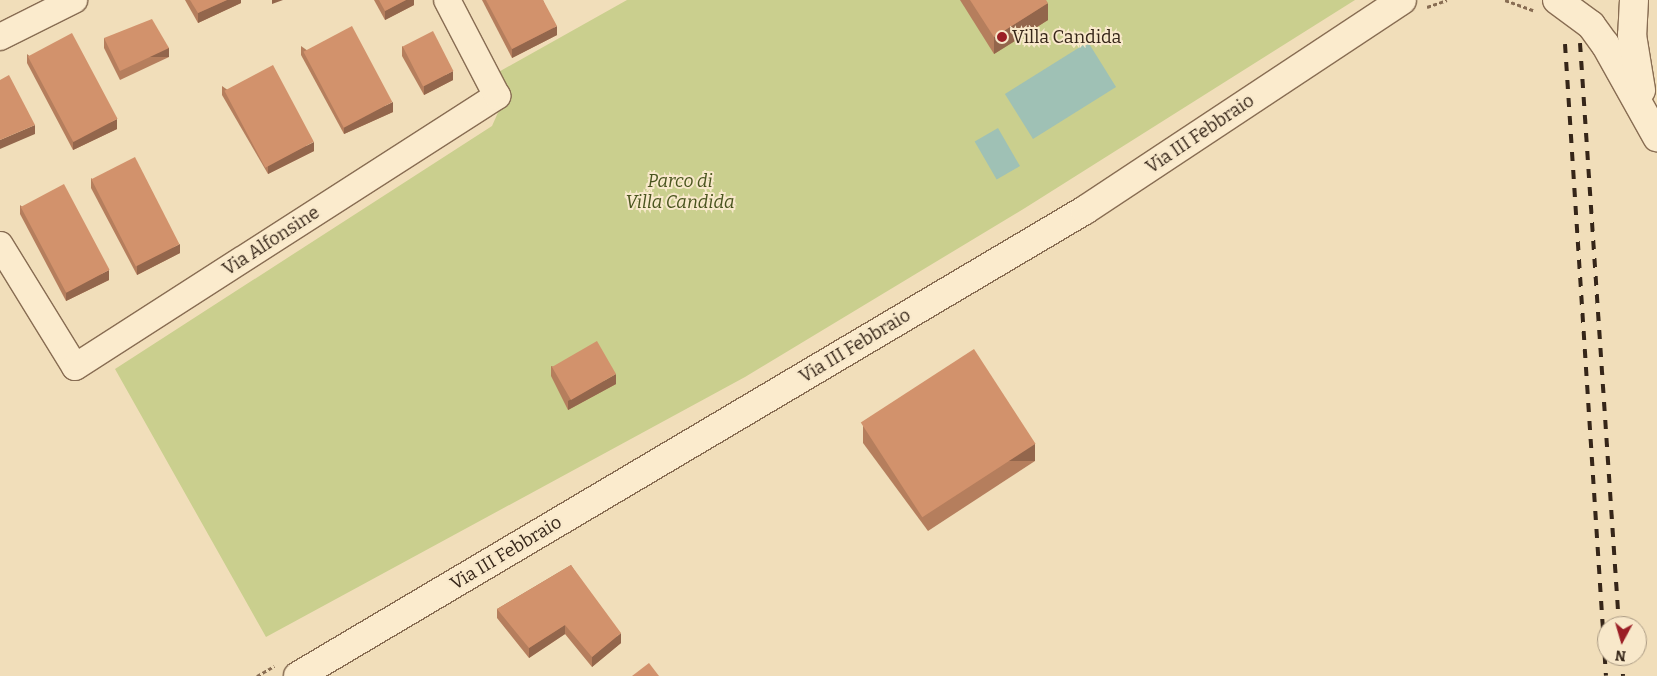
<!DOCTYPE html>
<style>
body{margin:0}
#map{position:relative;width:1657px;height:676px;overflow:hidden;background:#f1deba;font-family:Bitter,serif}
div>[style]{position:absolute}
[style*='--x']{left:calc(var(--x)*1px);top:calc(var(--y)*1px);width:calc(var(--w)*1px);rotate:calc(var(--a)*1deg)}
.green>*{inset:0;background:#cacf8e}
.water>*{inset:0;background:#9fc1b5;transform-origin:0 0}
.path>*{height:3px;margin-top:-1.5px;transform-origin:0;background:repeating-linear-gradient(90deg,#886d53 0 4px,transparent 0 6.5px)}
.roads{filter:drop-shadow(1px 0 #886d53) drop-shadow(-1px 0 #886d53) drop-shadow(0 1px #886d53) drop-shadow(0 -1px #886d53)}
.street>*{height:26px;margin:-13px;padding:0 13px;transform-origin:13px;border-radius:13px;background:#fbebcd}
.secondary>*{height:28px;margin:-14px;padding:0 14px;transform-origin:14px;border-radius:14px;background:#fbebcd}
.rail>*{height:4px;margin-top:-2px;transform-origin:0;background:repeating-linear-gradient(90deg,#362619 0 9px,transparent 0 18px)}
.wall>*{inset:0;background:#b57e5d}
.shaded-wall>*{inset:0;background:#93664c;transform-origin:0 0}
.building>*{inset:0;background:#d2926c;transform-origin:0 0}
.dots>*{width:14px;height:14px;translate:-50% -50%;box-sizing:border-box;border:2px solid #f8e8ca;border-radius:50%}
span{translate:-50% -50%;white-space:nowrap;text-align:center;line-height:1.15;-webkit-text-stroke:4px #f8e8ca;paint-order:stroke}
.poi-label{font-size:18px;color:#362619}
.left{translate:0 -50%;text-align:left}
.street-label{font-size:18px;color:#362619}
.park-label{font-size:18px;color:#49541e;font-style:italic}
.north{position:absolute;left:1597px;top:616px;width:50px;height:50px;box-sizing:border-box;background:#f8e8ca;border:1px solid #aa9a83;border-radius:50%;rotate:186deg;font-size:14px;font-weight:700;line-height:20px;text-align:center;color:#362619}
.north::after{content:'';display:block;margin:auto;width:18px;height:22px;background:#9b1f26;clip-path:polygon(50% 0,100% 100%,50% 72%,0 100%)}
</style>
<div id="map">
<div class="green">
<div style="clip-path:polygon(627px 0,1355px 0,1025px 208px,745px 377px,266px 637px,115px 369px,492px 126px,504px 99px,495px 74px)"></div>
</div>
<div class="water">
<div style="left:1088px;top:42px;width:53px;height:98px;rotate:58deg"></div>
<div style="left:998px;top:128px;width:44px;height:27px;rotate:60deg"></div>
</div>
<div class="path">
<div style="--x:1505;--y:0;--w:30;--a:20"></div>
<div style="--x:1427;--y:7;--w:21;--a:-19"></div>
<div style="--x:257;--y:676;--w:20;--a:-30"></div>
</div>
<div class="roads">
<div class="street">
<div style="--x:0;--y:37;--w:83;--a:-26.6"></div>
<div style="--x:0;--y:245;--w:143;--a:58.4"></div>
<div style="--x:75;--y:367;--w:502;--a:-32.71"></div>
<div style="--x:497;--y:96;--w:108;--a:-117.5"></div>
</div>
<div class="secondary">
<div style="--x:1557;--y:0;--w:42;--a:36.3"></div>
<div style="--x:1591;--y:25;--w:24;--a:54"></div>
<div style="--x:1605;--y:44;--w:107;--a:60.8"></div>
<div style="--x:1634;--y:0;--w:35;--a:93"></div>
<div style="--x:1632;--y:35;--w:56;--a:80.7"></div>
<div style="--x:298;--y:676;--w:915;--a:-30.63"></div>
<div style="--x:1085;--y:210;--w:380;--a:-33.5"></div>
</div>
</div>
<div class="rail">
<div style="--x:1580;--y:43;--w:584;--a:86.17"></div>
<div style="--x:1565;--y:44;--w:633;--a:86.29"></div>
<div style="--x:1621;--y:656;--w:20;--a:84"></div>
</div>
<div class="wall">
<div style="clip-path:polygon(185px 0,241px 0,241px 3px,198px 23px)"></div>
<div style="clip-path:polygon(374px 0,414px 0,414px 5px,385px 20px)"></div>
<div style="clip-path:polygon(482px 0,543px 0,557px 35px,512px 58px)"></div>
<div style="clip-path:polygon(960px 0,1046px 0,1048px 20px,994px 54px)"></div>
<div style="clip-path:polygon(104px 38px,169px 57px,120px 80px,104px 48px)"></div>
<div style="clip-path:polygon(301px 46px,393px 112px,344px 134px,301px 55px)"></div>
<div style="clip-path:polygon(402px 46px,453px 80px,424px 95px,402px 56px)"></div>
<div style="clip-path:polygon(27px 54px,117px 129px,73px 150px,27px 63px)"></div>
<div style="clip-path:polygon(222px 86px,314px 151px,268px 174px,222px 95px)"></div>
<div style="clip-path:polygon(91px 178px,180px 253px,137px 275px,91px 188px)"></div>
<div style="clip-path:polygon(20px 205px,109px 280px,66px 301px,20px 214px)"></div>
<div style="clip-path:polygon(551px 366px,616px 384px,568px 410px,551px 376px)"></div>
<div style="clip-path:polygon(863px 426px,1035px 461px,928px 531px,863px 443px)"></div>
<div style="clip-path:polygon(571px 565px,621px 643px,592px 667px,565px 634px,529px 658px,497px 618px,497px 609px)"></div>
</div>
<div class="shaded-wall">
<div style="clip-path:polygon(227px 0,241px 0,241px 3px,198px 23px,198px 13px)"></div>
<div style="clip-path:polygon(272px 0,283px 0,272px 4px)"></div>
<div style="clip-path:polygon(406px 0,414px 0,414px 5px,385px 20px,385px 11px)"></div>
<div style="clip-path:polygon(1048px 3px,1048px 20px,994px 54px,994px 37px)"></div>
<div style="clip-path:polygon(557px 26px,557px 35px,512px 58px,512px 49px)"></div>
<div style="left:169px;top:48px;width:9px;height:54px;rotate:90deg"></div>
<div style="clip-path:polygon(453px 71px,453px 80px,424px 95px,424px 86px)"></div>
<div style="clip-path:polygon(393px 102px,393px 112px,344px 134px,344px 125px)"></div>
<div style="clip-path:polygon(117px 119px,117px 129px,73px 150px,73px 140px)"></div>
<div style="clip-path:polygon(35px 125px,35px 134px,0 149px,0 140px)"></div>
<div style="clip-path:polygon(314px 142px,314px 151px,268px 174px,268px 165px)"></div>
<div style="clip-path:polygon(180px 244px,180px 253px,137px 275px,137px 265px)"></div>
<div style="clip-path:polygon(109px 270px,109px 280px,66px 301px,66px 292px)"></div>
<div style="clip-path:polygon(616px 374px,616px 384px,568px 410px,568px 401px)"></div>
<div style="left:1035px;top:444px;width:17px;height:128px;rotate:90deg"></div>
<div style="clip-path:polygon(565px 625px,565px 634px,529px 658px,529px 648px)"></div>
<div style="clip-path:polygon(621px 633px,621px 643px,592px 667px,592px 657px)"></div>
</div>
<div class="building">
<div style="clip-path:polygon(190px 0,227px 0,198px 13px)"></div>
<div style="clip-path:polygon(379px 0,406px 0,385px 11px)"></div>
<div style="clip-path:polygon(486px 0,543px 0,557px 26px,512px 49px)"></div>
<div style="clip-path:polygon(970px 0,1046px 0,1048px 3px,994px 37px)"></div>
<div style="clip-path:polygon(152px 19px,169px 48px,120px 71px,104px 38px)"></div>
<div style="left:352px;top:26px;width:86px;height:55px;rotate:62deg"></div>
<div style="left:433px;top:31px;width:45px;height:34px;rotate:63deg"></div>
<div style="left:72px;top:33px;width:97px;height:50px;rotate:62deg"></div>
<div style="left:273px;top:65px;width:87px;height:55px;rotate:62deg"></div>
<div style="clip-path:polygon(9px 75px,35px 125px,0 140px,0 80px)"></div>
<div style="left:135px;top:157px;width:98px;height:49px;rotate:63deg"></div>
<div style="left:64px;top:184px;width:97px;height:49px;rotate:62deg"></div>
<div style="left:597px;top:341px;width:38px;height:52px;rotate:60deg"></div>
<div style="left:974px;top:349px;width:113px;height:135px;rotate:57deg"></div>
<div style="clip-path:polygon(571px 565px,621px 633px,592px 657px,565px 625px,529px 648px,497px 609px)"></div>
<div style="clip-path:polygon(649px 663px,659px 676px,632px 676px)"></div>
</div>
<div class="dots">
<div style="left:1002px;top:37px;background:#9b1f26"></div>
</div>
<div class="poi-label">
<span class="left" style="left:1012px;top:37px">Villa Candida</span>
</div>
<div class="street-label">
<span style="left:1200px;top:134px;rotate:-34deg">Via III Febbraio</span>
<span style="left:271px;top:241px;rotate:-33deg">Via Alfonsine</span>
<span style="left:855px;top:346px;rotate:-31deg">Via III Febbraio</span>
<span style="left:506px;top:553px;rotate:-31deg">Via III Febbraio</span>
</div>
<div class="park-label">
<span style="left:680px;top:192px">Parco di<br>Villa Candida</span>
</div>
<div class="north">N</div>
</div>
